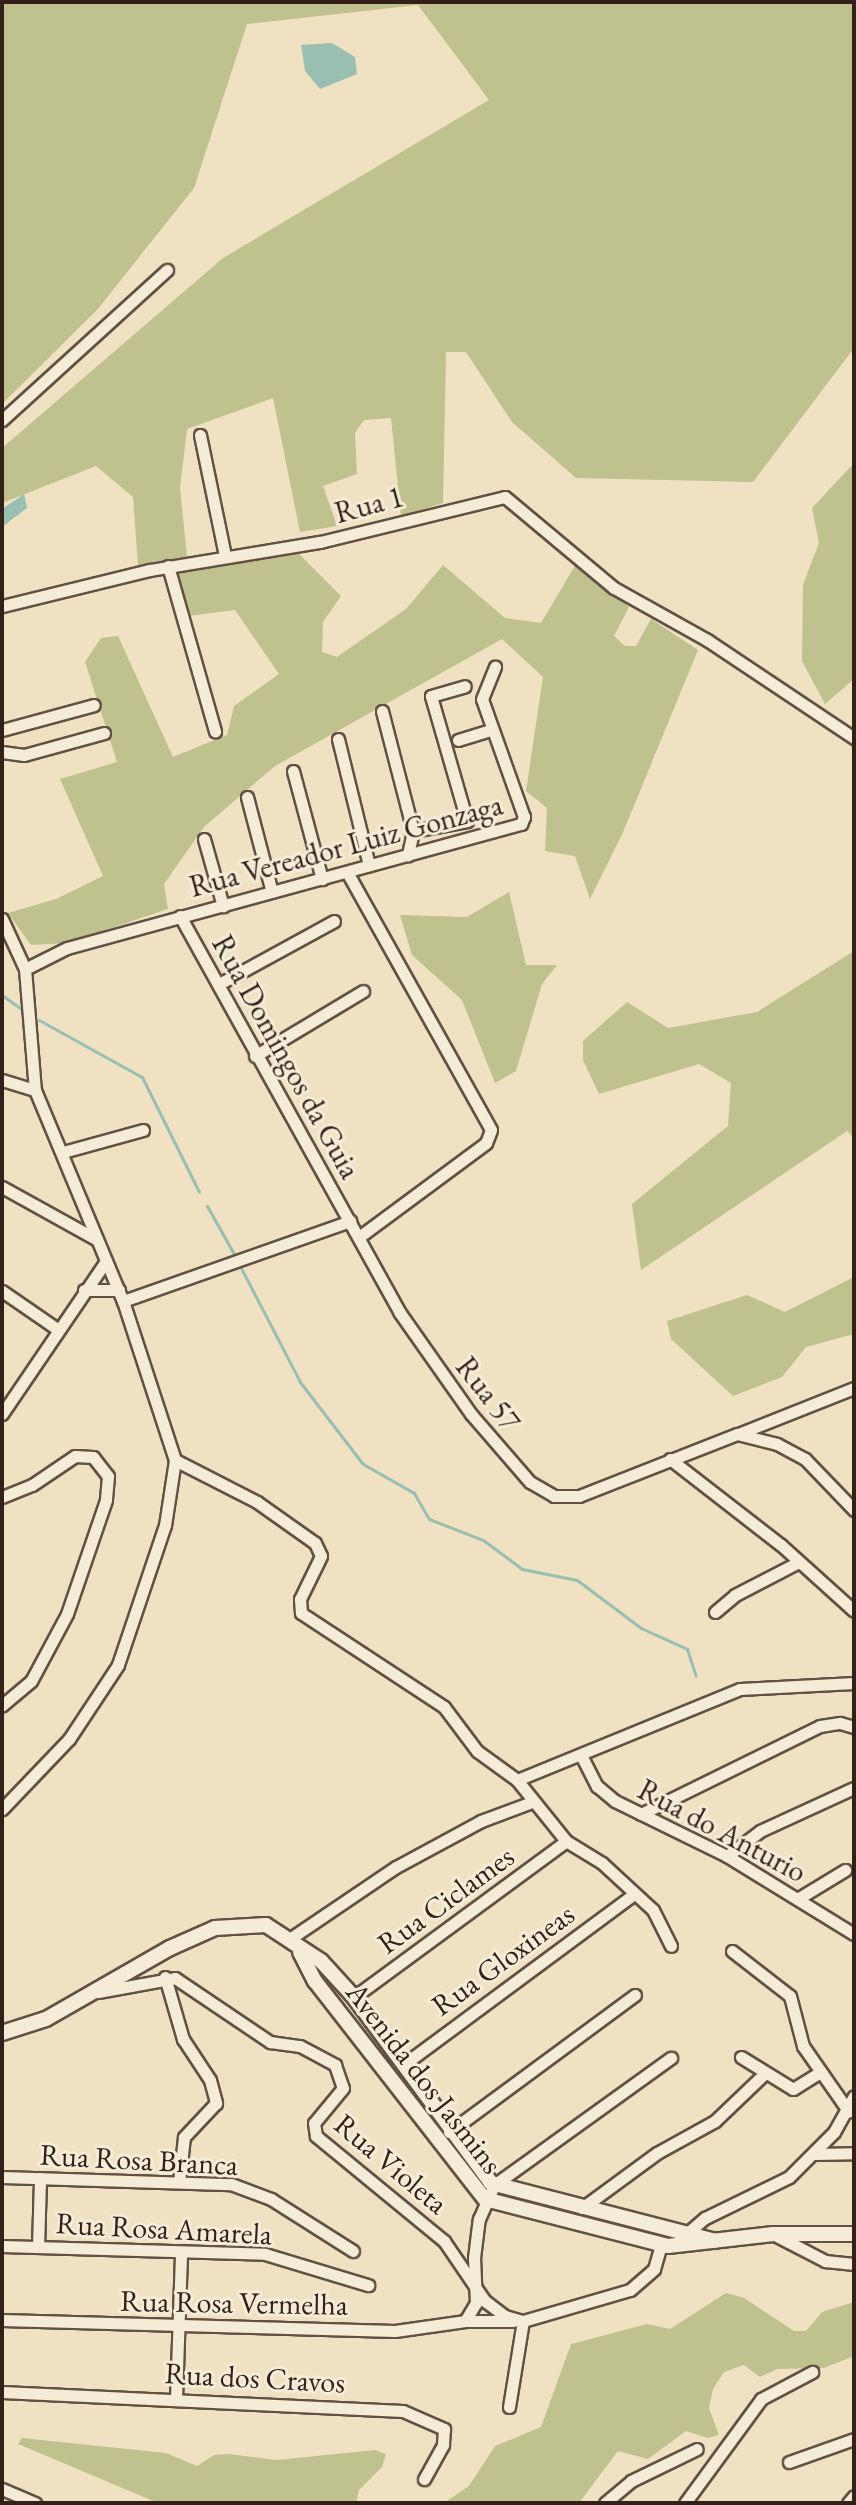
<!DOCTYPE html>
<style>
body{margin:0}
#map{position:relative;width:856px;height:2505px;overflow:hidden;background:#efe1c1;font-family:"EB Garamond",serif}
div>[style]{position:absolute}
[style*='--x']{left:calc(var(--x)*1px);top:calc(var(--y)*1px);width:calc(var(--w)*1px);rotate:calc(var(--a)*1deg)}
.green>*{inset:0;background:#bfc18f}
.water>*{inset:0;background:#9abeb1}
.stream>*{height:3px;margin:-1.5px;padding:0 1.5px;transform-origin:1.5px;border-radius:1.5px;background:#9abeb1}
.roads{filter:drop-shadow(2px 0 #625143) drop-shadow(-2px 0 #625143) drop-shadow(0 2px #625143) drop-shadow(0 -2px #625143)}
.minor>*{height:11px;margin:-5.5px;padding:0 5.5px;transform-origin:5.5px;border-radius:5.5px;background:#f5ecd7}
.tertiary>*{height:14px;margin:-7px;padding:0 7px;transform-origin:7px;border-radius:7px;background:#f5ecd7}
span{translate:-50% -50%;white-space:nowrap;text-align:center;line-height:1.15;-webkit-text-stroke:6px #f5ecd7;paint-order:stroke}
.street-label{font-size:30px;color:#332119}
.frame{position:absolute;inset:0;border:4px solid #332119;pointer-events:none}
</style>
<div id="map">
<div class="green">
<div style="clip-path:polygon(2px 2px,854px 2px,854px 348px,753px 482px,576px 478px,512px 422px,466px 352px,446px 352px,443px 503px,401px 516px,391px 418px,364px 420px,355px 433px,357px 474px,323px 486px,337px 526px,300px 532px,273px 398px,187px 429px,180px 488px,187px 557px,138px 565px,133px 497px,96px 466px,2px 503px,2px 448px,223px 258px,489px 100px,418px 5px,247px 24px,194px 188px,97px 310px,2px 404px)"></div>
<div style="clip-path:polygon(854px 463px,854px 679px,825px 704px,802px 661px,803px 585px,819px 543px,812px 508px)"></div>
<div style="clip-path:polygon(296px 551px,341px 596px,323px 622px,322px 652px,337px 657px,406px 609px,443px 565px,505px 618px,541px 623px,576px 564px,629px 607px,614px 636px,625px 646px,636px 646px,651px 619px,698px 650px,624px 830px,590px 899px,575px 856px,545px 851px,547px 808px,526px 791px,543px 677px,502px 639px,275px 766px,204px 827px,164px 884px,168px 909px,67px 943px,31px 945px,8px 913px,56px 899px,103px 876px,60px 779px,117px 762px,85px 662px,101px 638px,118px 636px,173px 757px,227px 735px,234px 706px,279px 674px,235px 610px,188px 616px,177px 570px)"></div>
<div style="clip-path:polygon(509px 892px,526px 965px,557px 965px,542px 984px,516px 1071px,495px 1083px,462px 1000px,412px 955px,400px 915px,467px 917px)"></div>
<div style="clip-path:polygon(854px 951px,854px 1138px,847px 1131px,641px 1270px,632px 1204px,728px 1126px,731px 1083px,699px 1064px,599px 1094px,583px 1060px,583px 1041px,627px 1002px,668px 1028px,757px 1012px)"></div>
<div style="clip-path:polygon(854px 1277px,854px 1334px,806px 1347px,782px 1377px,733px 1396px,671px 1339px,667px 1321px,747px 1295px,785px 1312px)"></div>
<div style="clip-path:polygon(726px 2293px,744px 2298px,794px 2331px,806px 2331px,822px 2312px,854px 2302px,854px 2356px,824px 2368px,777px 2369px,760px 2377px,744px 2365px,724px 2372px,713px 2389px,709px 2408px,719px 2435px,708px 2438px,686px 2431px,648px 2459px,618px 2451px,579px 2503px,444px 2503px,469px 2486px,495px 2446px,541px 2427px,571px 2344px,647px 2324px,670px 2329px)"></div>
<div style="clip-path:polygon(22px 2438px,166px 2453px,197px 2466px,214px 2455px,229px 2454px,277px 2460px,375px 2450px,386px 2454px,382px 2467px,359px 2490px,356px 2503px,158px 2503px,18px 2444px)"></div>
</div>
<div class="water">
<div style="clip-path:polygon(332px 43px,355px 57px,357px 74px,320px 89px,305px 71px,301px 45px)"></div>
<div style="clip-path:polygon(24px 494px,27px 508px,2px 527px,2px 509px)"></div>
</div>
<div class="stream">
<div style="--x:2;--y:995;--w:27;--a:36"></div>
<div style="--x:39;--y:1020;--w:118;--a:29"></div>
<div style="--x:142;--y:1077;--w:128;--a:63.6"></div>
<div style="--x:207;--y:1206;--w:55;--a:60.6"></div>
<div style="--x:241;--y:1268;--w:128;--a:62.6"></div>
<div style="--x:300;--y:1382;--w:103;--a:52.5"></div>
<div style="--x:363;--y:1464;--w:59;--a:29.6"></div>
<div style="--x:414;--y:1493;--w:30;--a:60"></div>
<div style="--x:429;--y:1519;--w:58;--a:21.3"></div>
<div style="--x:483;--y:1540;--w:49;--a:36.6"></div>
<div style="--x:522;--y:1569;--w:56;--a:11.3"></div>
<div style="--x:577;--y:1580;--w:80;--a:36.9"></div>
<div style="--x:641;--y:1628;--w:51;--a:24.5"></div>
<div style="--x:687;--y:1649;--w:28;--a:72"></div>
</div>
<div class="roads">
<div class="minor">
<div style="--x:2;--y:420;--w:223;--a:-42.3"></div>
<div style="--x:200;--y:435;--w:124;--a:78.3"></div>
<div style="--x:168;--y:566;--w:172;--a:74.1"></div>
<div style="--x:2;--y:606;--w:152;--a:-13.7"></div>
<div style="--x:150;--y:570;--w:172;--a:-9.4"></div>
<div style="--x:320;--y:542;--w:190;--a:-13.7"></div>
<div style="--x:505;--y:497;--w:142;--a:39.9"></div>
<div style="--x:614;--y:588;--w:107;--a:29.2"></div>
<div style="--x:707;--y:640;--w:177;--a:33.7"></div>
<div style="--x:382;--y:711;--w:124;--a:75.5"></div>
<div style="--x:413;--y:831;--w:25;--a:102"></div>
<div style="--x:2;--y:730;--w:95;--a:-15.2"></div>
<div style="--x:338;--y:739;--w:130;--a:76.2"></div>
<div style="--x:458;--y:740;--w:34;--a:-17"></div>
<div style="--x:2;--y:752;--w:22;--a:8"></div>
<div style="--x:24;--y:755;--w:83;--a:-15.4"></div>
<div style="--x:293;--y:771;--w:112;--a:75"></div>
<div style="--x:247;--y:797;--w:98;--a:75.3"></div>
<div style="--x:413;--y:831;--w:55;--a:-10.5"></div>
<div style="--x:467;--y:821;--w:130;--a:-106.1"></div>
<div style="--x:431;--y:696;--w:35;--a:-16"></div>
<div style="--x:204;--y:839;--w:70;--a:74.2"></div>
<div style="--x:347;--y:872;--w:295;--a:60.8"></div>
<div style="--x:491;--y:1130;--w:14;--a:111"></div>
<div style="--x:486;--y:1143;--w:158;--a:143.5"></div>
<div style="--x:180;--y:916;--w:454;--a:61"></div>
<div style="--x:400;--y:1313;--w:123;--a:54.9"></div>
<div style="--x:471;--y:1414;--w:90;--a:49.1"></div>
<div style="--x:530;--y:1482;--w:28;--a:30"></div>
<div style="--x:554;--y:1496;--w:25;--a:0"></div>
<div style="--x:579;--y:1496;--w:170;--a:-21.4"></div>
<div style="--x:737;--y:1434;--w:41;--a:14"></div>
<div style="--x:777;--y:1444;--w:32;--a:28"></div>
<div style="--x:805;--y:1459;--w:71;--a:46.1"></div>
<div style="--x:2;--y:919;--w:55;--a:65.3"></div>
<div style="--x:25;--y:969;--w:121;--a:85.3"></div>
<div style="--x:35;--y:1090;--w:229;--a:67.4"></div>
<div style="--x:123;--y:1301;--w:167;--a:71.9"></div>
<div style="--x:175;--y:1460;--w:66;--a:98.7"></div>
<div style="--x:165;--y:1525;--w:148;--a:108.6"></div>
<div style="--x:118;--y:1665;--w:89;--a:123.5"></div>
<div style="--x:69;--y:1739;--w:97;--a:133.7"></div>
<div style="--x:25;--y:969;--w:47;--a:-26.6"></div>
<div style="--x:67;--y:948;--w:471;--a:-15.3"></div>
<div style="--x:521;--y:824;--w:8;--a:-67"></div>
<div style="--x:524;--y:817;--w:125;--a:-109.6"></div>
<div style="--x:482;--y:699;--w:35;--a:-68"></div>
<div style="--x:219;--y:984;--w:131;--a:-28.7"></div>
<div style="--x:255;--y:1056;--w:126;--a:-31"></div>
<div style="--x:2;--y:1080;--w:34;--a:17"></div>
<div style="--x:63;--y:1152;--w:83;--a:-15.4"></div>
<div style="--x:2;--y:1187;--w:107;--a:29"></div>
<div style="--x:84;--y:1290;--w:35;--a:0"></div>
<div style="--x:2;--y:1291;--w:67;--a:34.6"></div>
<div style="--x:123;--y:1301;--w:241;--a:-19.4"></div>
<div style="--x:2;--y:1414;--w:185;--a:-55.8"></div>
<div style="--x:738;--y:1434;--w:125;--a:-21.6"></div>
<div style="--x:670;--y:1459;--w:140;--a:37.8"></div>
<div style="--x:781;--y:1545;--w:98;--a:42.1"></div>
<div style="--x:175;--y:1460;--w:92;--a:27.1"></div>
<div style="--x:257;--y:1502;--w:71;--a:35.3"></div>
<div style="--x:315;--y:1543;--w:14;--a:65"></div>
<div style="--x:321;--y:1556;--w:48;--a:116"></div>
<div style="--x:300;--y:1599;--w:14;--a:86"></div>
<div style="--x:301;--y:1613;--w:171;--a:33.3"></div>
<div style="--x:444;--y:1707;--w:55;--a:53.1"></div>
<div style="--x:477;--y:1751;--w:49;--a:35.9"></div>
<div style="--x:517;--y:1780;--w:78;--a:51.2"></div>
<div style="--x:566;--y:1841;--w:42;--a:31.4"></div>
<div style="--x:602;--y:1863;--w:69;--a:42.7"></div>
<div style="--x:653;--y:1910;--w:40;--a:63.4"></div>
<div style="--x:2;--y:1497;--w:32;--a:-22"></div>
<div style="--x:32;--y:1485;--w:52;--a:-34"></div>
<div style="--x:75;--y:1456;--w:18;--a:3"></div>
<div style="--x:93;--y:1457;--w:24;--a:52"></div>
<div style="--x:108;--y:1476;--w:24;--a:95"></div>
<div style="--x:106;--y:1500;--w:120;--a:108.9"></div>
<div style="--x:67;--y:1614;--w:76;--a:118.2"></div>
<div style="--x:31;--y:1681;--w:38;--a:140"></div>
<div style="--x:715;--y:1612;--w:26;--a:-40"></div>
<div style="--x:735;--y:1595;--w:72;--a:-27.3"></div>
<div style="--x:582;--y:1757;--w:33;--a:63"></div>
<div style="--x:597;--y:1786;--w:23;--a:40"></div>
<div style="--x:615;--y:1801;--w:125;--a:26.2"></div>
<div style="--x:727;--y:1856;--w:149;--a:31.6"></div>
<div style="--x:517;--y:1780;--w:241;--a:-22.2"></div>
<div style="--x:740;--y:1689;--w:114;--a:-3"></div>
<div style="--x:641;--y:1814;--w:199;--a:-26.2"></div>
<div style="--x:820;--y:1726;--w:20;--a:-9"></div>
<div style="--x:840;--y:1723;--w:15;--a:16"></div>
<div style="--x:727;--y:1856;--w:41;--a:-37.1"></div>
<div style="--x:760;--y:1831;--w:103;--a:-24.6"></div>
<div style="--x:799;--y:1898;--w:54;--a:-31.3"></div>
<div style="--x:288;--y:1940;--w:130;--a:-34.1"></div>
<div style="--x:396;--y:1867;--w:97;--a:-28.4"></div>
<div style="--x:481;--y:1821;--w:54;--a:-20.4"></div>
<div style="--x:732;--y:1951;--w:73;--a:37.8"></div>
<div style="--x:790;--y:1996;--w:52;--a:75.4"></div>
<div style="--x:803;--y:2046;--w:80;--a:55.1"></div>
<div style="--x:165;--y:1977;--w:65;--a:73.8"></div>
<div style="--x:183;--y:2039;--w:49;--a:56.6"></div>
<div style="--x:210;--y:2080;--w:24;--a:75"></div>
<div style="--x:216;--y:2103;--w:47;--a:133.3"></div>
<div style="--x:184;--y:2137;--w:45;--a:96.3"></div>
<div style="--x:98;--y:1992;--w:78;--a:-10.3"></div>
<div style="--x:175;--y:1978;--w:115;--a:34"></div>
<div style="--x:270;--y:2042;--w:30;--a:8"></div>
<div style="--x:300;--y:2046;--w:40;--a:28"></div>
<div style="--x:335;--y:2065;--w:24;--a:71"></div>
<div style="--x:343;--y:2088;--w:45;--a:129.6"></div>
<div style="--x:314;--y:2123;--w:13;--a:81"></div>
<div style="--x:316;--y:2136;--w:166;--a:39.4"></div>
<div style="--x:444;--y:2241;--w:73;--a:55.7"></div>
<div style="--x:485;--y:2301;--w:25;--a:37"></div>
<div style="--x:505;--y:2316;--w:19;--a:16"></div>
<div style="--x:523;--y:2321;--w:111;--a:-16.2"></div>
<div style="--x:630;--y:2290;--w:32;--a:-41"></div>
<div style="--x:654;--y:2269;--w:25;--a:-74"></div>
<div style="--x:354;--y:1997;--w:263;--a:-36.3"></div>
<div style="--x:741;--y:2057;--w:61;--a:31.6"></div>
<div style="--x:793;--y:2089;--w:32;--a:-32"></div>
<div style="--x:403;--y:2065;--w:286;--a:-36.5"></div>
<div style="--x:449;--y:2132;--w:231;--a:-36.4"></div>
<div style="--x:815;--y:2154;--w:39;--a:-1"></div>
<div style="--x:2;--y:2177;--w:229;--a:1.8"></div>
<div style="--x:231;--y:2184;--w:43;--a:20.6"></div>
<div style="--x:271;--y:2199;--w:97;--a:32.4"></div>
<div style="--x:582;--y:2208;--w:93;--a:-36.3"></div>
<div style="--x:657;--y:2153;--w:66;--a:-28.9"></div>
<div style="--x:715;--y:2121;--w:69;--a:-43.8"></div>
<div style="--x:773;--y:2234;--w:59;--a:27.4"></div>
<div style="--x:825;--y:2261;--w:29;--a:6"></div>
<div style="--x:684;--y:2236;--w:28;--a:-41"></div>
<div style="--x:705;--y:2218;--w:93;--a:-26"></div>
<div style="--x:789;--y:2177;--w:64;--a:-45"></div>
<div style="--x:834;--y:2132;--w:41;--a:-60.9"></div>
<div style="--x:2;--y:2246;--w:263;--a:1.7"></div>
<div style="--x:265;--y:2254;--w:108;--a:16.8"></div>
<div style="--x:38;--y:2247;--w:69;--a:-88.3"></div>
<div style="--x:2;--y:2320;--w:393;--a:1.6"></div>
<div style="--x:395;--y:2331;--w:71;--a:-8.1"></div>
<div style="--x:465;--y:2321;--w:21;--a:-59"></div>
<div style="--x:476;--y:2303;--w:45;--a:-92.5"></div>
<div style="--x:474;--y:2258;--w:39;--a:-83"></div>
<div style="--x:479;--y:2219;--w:37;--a:-66"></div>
<div style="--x:494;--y:2185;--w:218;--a:-35.7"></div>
<div style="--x:465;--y:2321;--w:48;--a:0"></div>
<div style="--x:2;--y:2392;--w:401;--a:2.7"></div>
<div style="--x:403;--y:2411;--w:45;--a:23.7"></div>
<div style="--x:444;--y:2429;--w:16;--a:94"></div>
<div style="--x:443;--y:2445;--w:39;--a:119"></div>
<div style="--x:176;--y:2398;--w:146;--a:-88"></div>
<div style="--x:509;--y:2407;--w:87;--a:-80.8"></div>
<div style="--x:789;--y:2462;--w:69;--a:-19.5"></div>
<div style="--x:2;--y:2489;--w:36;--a:23"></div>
<div style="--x:605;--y:2503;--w:34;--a:-40"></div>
<div style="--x:631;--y:2481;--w:73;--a:-25.9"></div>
<div style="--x:685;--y:2503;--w:129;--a:-53.8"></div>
<div style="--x:761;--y:2399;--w:58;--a:-27.9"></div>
<div style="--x:848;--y:2503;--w:9;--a:-49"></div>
</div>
<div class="tertiary">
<div style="--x:300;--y:1952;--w:33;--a:63"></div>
<div style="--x:315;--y:1981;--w:276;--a:52.1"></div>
<div style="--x:485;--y:2199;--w:189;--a:14.4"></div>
<div style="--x:668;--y:2246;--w:106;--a:-6.5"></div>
<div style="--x:773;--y:2234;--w:81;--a:0"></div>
<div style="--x:2;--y:2033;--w:46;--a:-17.7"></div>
<div style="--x:46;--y:2019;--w:143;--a:-29.8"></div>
<div style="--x:170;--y:1948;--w:49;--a:-24"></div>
<div style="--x:215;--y:1928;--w:51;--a:-3.4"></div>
<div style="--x:266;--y:1925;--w:66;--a:33.2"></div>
<div style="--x:321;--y:1961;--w:49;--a:47.5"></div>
<div style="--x:354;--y:1997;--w:231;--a:53.6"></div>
<div style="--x:491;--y:2183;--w:231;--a:14.5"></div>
</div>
</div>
<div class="street-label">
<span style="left:369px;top:505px;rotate:-15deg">Rua 1</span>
<span style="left:346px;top:846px;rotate:-15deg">Rua Vereador Luiz Gonzaga</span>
<span style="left:286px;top:1057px;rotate:61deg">Rua Domingos da Guia</span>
<span style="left:488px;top:1394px;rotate:52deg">Rua 57</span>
<span style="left:722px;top:1831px;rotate:28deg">Rua do Anturio</span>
<span style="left:446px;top:1900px;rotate:-36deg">Rua Ciclames</span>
<span style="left:503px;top:1960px;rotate:-36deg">Rua Gloxineas</span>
<span style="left:424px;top:2078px;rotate:52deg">Avenida dos Jasmins</span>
<span style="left:139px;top:2160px;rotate:3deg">Rua Rosa Branca</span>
<span style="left:391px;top:2164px;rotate:40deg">Rua Violeta</span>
<span style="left:164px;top:2229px;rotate:3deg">Rua Rosa Amarela</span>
<span style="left:234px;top:2303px;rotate:1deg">Rua Rosa Vermelha</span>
<span style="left:255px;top:2378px;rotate:3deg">Rua dos Cravos</span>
</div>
<div class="frame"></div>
</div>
